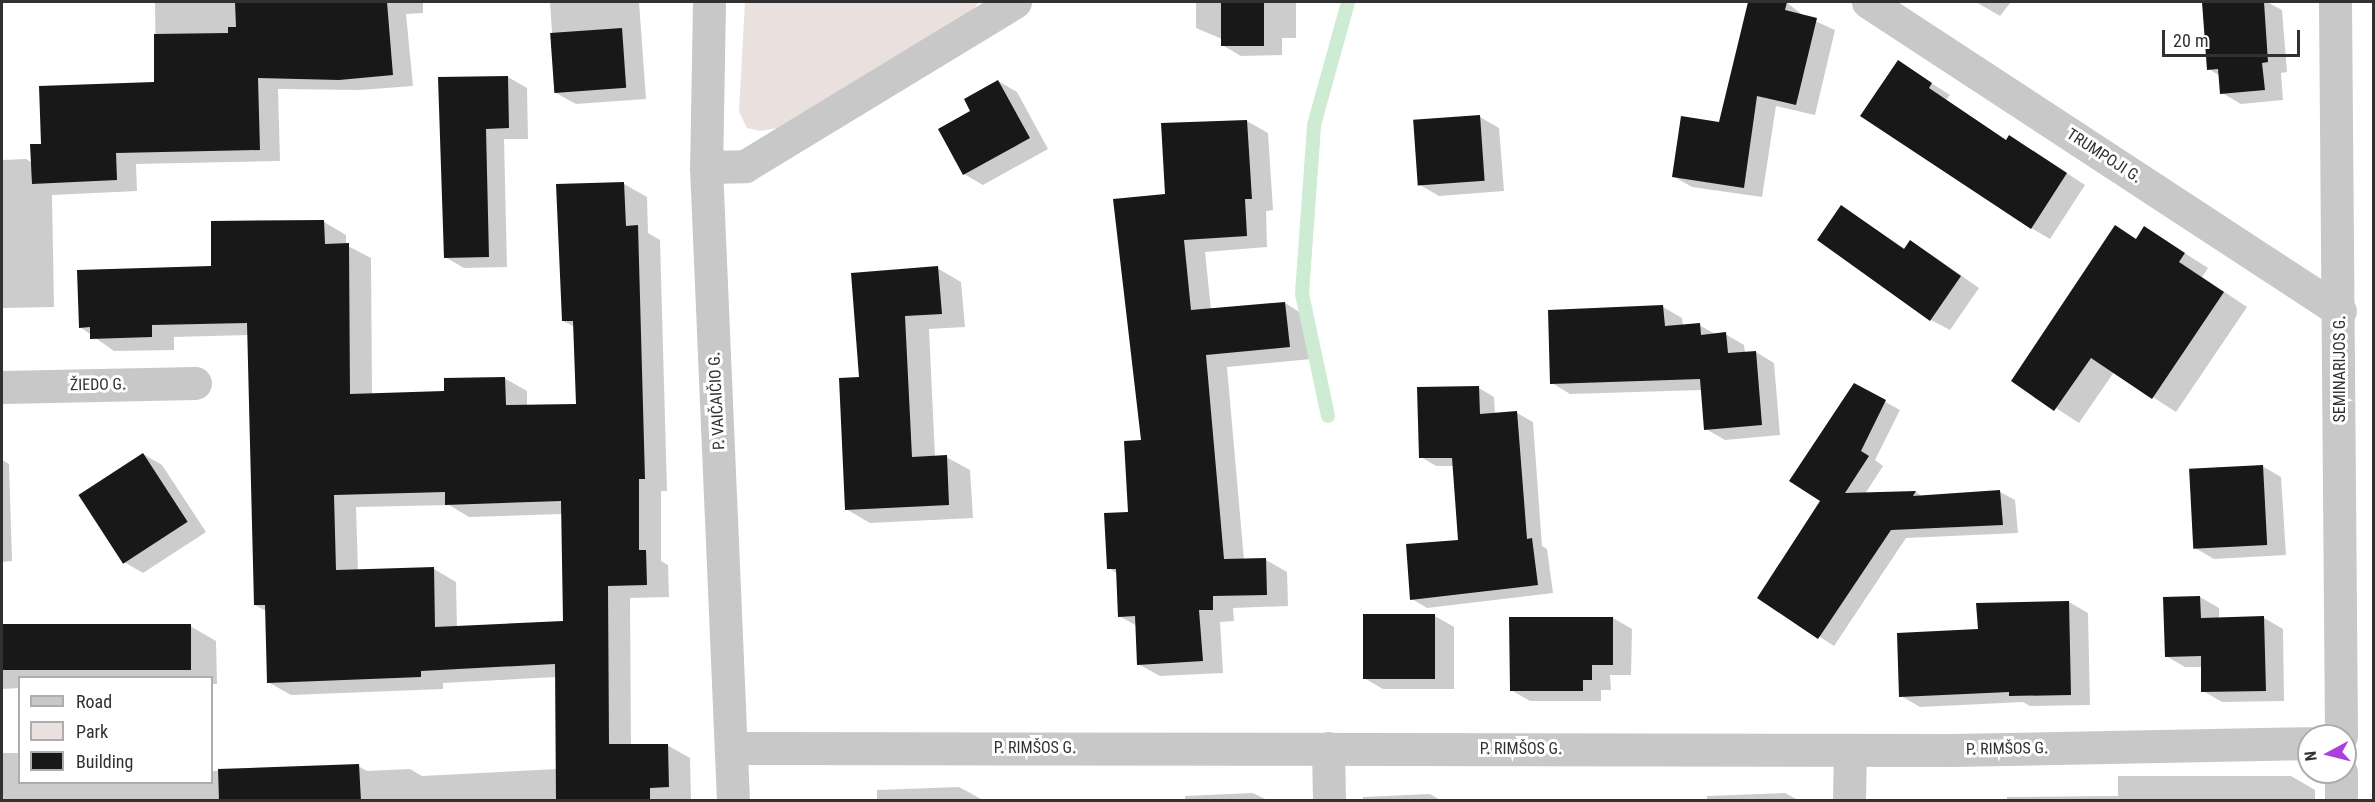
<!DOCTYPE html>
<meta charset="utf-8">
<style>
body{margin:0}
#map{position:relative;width:2375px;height:802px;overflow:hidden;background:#fff;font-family:"Roboto Condensed",sans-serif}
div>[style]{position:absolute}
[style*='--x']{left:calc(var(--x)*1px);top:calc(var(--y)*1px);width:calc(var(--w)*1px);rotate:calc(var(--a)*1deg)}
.green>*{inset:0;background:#eae0de}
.shadow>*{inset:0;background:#0003}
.stream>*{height:14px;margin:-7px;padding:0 7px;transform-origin:7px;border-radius:7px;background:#ceebd3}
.building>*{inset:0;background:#181818;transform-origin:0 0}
.minor>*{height:33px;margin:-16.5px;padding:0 16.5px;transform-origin:16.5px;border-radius:16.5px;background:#c8c8c8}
span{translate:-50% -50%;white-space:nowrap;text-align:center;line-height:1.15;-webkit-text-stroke:6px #fff;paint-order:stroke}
.street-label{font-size:16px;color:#313131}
.frame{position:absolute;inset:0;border:3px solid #313131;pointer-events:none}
.legend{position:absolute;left:18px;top:676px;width:195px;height:108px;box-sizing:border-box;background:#fff;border:2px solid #adadad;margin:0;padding:8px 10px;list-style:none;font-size:18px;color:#313131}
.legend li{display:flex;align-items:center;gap:12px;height:30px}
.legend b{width:30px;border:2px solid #adadad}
.north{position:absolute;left:2297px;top:724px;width:60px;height:60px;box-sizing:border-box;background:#fff;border:2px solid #adadad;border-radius:50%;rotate:263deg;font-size:16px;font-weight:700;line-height:24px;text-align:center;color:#313131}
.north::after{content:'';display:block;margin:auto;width:21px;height:27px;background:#ab40dc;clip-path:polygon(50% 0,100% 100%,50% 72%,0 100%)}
.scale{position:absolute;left:2162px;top:30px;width:138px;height:27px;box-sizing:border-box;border:3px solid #313131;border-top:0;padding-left:8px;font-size:18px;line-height:21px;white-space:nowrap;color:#313131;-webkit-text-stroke:4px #fff;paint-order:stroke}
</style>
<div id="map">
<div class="green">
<div style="clip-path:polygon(745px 2px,979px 2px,966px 18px,778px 128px,760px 131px,747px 128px,739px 112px)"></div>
</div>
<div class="shadow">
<div style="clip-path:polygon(89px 2px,423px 2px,423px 13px,406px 14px,413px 86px,360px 90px,278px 89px,280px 161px,136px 164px,137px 191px,52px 195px,54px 307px,2px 308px,2px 160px,26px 159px,32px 163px,43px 145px,156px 83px,155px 3px)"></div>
<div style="clip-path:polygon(550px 2px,639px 2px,646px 99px,576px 104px,556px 93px)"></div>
<div style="clip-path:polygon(1196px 2px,1296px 2px,1296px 38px,1282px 38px,1282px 55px,1241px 56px,1222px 45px,1222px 39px,1196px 28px)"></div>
<div style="clip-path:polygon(1750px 2px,1786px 2px,1804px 16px,1835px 30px,1815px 115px,1776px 106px,1762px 197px,1692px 187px,1673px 176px,1721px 123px)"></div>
<div style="clip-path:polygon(1976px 2px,2011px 2px,2000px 16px)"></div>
<div style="clip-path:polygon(2267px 2px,2282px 10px,2287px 72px,2281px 73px,2283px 100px,2241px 104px,2222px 93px,2220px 76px,2209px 69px,2204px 4px)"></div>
<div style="clip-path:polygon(1898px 62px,1950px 95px,1946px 100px,2007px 141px,2028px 148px,2085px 185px,2050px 239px,2031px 228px)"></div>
<div style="clip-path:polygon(508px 77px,527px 88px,528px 139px,504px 139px,507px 267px,464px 268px,445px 257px,440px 78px)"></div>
<div style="clip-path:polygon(998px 81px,1017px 92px,1048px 149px,983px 185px,964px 174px,972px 111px)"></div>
<div style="clip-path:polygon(1480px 117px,1499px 128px,1504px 191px,1439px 196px,1420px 185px)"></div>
<div style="clip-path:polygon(1247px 121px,1268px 133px,1273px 210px,1266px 211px,1267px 247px,1205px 252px,1211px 310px,1285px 303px,1306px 316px,1311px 359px,1227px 367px,1244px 560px,1266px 560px,1287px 572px,1288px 606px,1233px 608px,1234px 621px,1220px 622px,1223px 673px,1160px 676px,1138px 664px,1137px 626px,1119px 616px,1118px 574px,1109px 568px,1130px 513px,1143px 441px,1166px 195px)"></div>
<div style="clip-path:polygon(evenodd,624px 184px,647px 197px,648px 233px,660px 240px,667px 491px,661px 491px,661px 561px,668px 565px,669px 597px,630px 598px,631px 746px,667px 745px,690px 758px,691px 799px,2px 800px,2px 753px,20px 753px,20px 782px,212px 782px,212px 771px,358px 766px,367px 771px,410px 769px,422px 776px,557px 769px,557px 677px,443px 683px,443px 689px,291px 695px,268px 682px,266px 611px,255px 605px,249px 335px,174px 337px,174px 350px,114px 351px,80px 327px,324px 222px,346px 235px,346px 245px,371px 258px,372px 395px,446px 393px,504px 378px,527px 391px,527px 406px,578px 406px,575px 327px,563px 321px,558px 186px,624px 184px,449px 505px,469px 517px,562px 514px,565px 623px,457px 628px,456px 582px,434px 569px,358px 571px,356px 507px,449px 505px)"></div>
<div style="clip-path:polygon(1842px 207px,1905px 249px,1910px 242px,1929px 253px,1979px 288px,1950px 330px,1931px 320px)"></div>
<div style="clip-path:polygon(2145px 228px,2208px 268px,2202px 277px,2247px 307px,2176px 412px,2114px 372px,2079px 423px,2013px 380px)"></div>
<div style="clip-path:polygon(937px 268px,961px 282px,965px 327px,929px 329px,935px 457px,946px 457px,970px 470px,973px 518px,870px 523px,846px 509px,861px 379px)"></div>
<div style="clip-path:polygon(1663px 307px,1682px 318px,1683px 326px,1699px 325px,1717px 335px,1725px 334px,1744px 345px,1745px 353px,1756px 352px,1774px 363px,1780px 435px,1725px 440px,1706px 429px,1702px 390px,1570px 394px,1552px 383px)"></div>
<div style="clip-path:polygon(1854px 385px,1900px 410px,1875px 460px,1883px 466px,1865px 494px,1916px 492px,1923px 497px,2000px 492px,2015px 500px,2018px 533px,1906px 538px,1834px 646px,1759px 597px,1822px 501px)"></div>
<div style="clip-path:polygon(1479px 388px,1494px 397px,1495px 414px,1517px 413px,1533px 422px,1542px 546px,1547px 549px,1553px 593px,1427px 608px,1412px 599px,1460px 542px,1454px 466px,1436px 466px,1421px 457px)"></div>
<div style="clip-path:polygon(143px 454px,162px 465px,206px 532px,143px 573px,124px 562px)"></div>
<div style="clip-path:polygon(2px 460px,9px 464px,12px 561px,2px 562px)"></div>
<div style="clip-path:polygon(2262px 466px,2281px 477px,2286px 555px,2214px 559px,2195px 548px)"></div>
<div style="clip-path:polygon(2200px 597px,2219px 608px,2219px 619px,2264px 618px,2283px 629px,2284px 701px,2222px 702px,2203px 691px,2203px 667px,2185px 667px,2166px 656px,2165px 598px)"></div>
<div style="clip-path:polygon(2069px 602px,2088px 613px,2090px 705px,2030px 706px,2023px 702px,1920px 707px,1901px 696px,1980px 631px)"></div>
<div style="clip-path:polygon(1435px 616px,1454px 627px,1454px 689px,1383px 689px,1364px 678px)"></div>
<div style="clip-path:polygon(1613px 618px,1632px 629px,1631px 675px,1610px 675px,1611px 690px,1601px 690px,1601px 701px,1530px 701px,1511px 690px)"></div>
<div style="clip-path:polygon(190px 626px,216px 641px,217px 684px,212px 684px,212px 678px,20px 678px,20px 688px,2px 689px,2px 630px)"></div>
<div style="clip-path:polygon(2118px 776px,2291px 776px,2315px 790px,2315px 800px,2007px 800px,2007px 797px,2118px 796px)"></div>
<div style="clip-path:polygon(959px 787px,983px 800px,877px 800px,877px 790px)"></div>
<div style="clip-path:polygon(1253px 793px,1267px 800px,1185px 800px,1185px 796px)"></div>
<div style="clip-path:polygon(1785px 793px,1798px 800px,1707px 800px,1707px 796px)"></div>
<div style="clip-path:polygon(1430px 794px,1440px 800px,1363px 800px,1363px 797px)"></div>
</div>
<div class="stream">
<div style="--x:1328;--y:416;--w:125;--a:-102"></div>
<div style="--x:1302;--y:294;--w:169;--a:-85.9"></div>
<div style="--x:1314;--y:125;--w:128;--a:-74.5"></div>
</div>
<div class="building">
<div style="clip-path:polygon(235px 2px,387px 2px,393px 75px,339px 80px,258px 78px,260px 150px,116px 153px,117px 180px,32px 184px,30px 144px,41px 144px,39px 86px,154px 82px,154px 34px,228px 33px,228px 27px,236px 27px)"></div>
<div style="left:1221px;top:2px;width:43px;height:44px"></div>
<div style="clip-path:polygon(1748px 2px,1787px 2px,1785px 10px,1817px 18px,1796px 105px,1757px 96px,1744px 188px,1672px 177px,1681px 116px,1719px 122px)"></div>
<div style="clip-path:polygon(2202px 2px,2264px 2px,2268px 62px,2262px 63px,2265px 90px,2220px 94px,2218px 69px,2207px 70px)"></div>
<div style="left:622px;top:28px;width:60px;height:72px;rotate:86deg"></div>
<div style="clip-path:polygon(1898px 60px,1932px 83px,1929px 88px,2006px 140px,2009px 135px,2067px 173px,2031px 229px,1860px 116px)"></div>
<div style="clip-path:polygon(508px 76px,509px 128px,486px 129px,489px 257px,444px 258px,438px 77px)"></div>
<div style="clip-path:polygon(998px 80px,1030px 138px,963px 175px,938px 129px,970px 111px,964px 99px)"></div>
<div style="left:1480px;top:115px;width:66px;height:67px;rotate:86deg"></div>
<div style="clip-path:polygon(1247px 120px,1252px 199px,1245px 199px,1247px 236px,1184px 240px,1191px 310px,1285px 302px,1290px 347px,1206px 355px,1224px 559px,1266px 558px,1267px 595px,1213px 596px,1213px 610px,1199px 610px,1203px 661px,1137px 665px,1135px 616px,1118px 617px,1116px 569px,1107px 569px,1104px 513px,1128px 512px,1124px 441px,1141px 440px,1113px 199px,1165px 194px,1161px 123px)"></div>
<div style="clip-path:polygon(evenodd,624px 182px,626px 226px,638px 225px,645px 479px,639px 479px,639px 550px,646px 550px,647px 585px,608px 586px,609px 744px,668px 744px,669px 787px,650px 788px,650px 801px,556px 801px,555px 664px,421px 671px,421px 677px,267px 683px,265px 605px,254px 605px,247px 323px,152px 325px,152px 337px,90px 339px,90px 327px,79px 328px,77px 270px,211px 266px,211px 221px,324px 220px,325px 244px,349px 243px,350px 394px,444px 391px,444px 378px,505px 377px,506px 405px,576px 404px,573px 321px,562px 321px,556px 184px,624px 182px,445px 492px,445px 505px,561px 501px,563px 621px,435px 627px,434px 567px,336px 570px,334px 495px,445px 492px)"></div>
<div style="clip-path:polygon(1841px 205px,1904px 249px,1910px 240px,1961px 276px,1930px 321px,1817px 240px)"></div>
<div style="clip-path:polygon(2115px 225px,2136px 239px,2144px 226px,2185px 253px,2179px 262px,2224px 292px,2152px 399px,2091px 358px,2054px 411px,2011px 381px)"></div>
<div style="clip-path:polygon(938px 266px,942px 314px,905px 316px,912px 457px,947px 455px,949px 505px,845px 510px,839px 378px,859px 377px,851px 273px)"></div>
<div style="clip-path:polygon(1663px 305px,1665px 326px,1700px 323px,1701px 335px,1726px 332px,1728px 353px,1756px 351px,1762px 425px,1704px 430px,1700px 379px,1550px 384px,1548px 310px)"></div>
<div style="clip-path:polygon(1854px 383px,1886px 400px,1861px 451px,1869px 456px,1845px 493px,1916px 491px,1913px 496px,2000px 490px,2003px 525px,1891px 530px,1818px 639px,1757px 598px,1820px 501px,1789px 481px)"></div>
<div style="clip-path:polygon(1479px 386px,1480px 414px,1517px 411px,1527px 539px,1532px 538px,1538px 585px,1410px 600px,1406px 544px,1458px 540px,1452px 458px,1419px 458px,1417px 387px)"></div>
<div style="left:143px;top:453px;width:82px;height:77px;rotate:57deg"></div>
<div style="left:2263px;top:465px;width:80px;height:74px;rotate:87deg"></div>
<div style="clip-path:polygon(2200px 596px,2201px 618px,2264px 616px,2266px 691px,2201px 692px,2201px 656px,2165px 657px,2163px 597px)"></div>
<div style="clip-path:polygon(2069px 601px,2071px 695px,2009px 696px,2009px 692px,1899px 697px,1897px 633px,1978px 629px,1976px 603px)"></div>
<div style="left:1363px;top:614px;width:72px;height:65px"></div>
<div style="clip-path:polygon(1509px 617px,1613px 617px,1613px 665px,1592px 665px,1592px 680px,1583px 680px,1583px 691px,1510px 691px)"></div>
<div style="left:191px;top:624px;width:46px;height:189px;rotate:90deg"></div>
<div style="clip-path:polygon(359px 764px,361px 801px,219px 801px,218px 769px)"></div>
</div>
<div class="minor">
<div style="--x:709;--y:2;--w:165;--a:91"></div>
<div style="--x:706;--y:167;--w:634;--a:87.56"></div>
<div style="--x:1868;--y:2;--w:564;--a:33.21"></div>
<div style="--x:2335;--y:2;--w:734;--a:89.53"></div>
<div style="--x:706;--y:167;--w:39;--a:-1"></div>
<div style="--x:745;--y:166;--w:316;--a:-31.3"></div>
<div style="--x:2;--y:387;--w:193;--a:-1.2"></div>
<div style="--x:733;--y:748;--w:1219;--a:0.09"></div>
<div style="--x:1952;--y:750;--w:357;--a:-1.1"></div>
<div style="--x:1328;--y:748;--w:52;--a:88.9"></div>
<div style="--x:2341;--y:772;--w:28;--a:90"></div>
<div style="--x:1849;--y:800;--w:50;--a:-88.9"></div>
</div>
<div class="street-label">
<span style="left:2104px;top:156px;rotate:33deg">TRUMPOJI G.</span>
<span style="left:2340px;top:369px;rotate:-90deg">SEMINARIJOS G.</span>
<span style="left:98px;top:385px;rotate:-1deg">ŽIEDO G.</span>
<span style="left:717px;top:401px;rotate:-93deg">P. VAIČAIČIO G.</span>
<span style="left:1035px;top:748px">P. RIMŠOS G.</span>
<span style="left:1521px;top:749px">P. RIMŠOS G.</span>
<span style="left:2007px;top:749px;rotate:-1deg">P. RIMŠOS G.</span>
</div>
<div class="frame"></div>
<ul class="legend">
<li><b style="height:8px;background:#c8c8c8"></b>Road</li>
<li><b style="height:16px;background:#eae0de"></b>Park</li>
<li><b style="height:16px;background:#181818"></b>Building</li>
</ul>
<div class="north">N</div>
<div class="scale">20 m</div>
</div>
